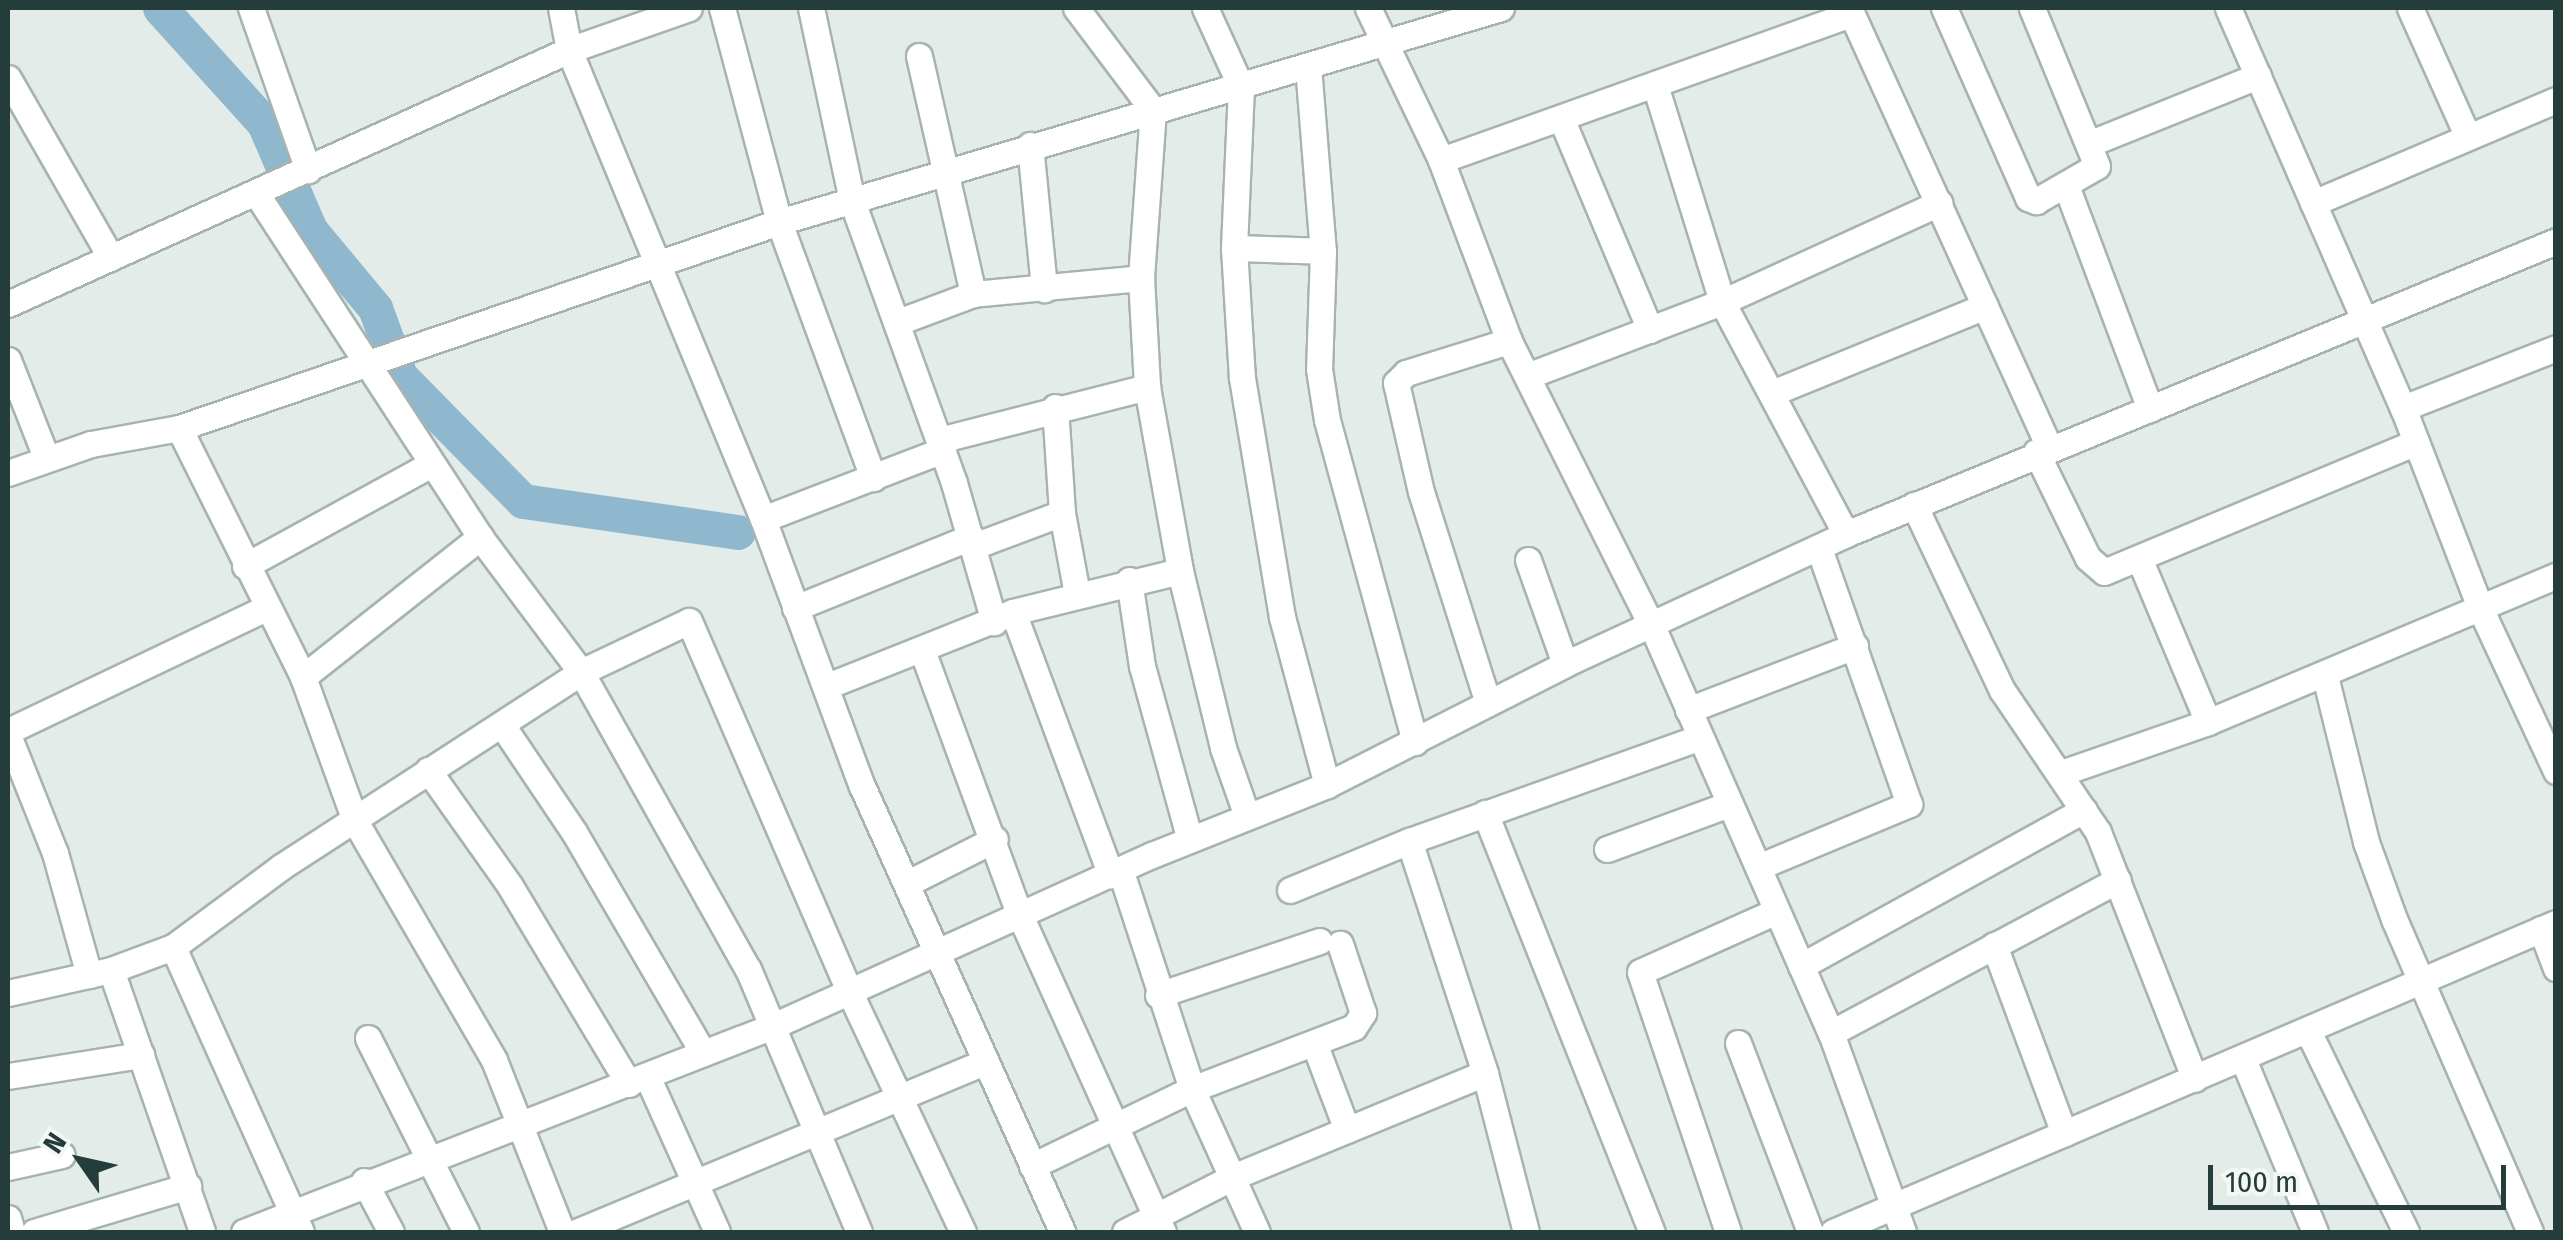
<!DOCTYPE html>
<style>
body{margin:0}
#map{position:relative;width:2563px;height:1240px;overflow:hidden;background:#e3ece9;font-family:"Fira Sans Condensed",sans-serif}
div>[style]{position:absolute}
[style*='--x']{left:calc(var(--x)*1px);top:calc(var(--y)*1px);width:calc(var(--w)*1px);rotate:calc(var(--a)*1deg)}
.river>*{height:35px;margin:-17.5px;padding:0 17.5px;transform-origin:17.5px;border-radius:17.5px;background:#8fb7cd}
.roads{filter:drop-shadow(2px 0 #a6b4b1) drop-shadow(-2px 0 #a6b4b1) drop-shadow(0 2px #a6b4b1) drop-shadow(0 -2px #a6b4b1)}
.minor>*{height:25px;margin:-12.5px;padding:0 12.5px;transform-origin:12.5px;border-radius:12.5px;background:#fff}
span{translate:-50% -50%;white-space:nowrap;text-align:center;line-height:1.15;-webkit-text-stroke:10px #f3f8f7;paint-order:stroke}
.frame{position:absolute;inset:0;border:10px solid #243c3a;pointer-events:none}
.north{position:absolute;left:30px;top:1110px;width:100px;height:100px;-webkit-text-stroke:8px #f3f8f7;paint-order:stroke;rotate:304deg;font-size:28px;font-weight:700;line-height:40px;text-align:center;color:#243c3a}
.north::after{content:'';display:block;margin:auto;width:35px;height:45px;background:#243c3a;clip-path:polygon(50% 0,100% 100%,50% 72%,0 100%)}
.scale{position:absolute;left:2208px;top:1165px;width:298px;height:45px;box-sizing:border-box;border:5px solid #243c3a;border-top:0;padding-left:12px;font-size:30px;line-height:35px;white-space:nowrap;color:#243c3a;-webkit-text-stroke:8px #f3f8f7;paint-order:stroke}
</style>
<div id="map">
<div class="river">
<div style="--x:160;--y:8;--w:155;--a:47.9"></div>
<div style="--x:264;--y:123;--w:116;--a:66.7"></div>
<div style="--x:310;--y:230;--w:102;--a:50.2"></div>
<div style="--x:375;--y:308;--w:72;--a:69.8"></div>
<div style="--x:400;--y:376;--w:175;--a:45.5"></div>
<div style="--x:523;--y:501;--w:217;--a:8.2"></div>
</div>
<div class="roads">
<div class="minor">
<div style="--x:251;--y:8;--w:172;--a:70.6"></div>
<div style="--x:561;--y:8;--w:43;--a:79.2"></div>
<div style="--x:569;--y:50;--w:508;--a:67.53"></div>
<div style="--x:763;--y:519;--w:285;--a:69.7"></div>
<div style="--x:862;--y:786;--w:489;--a:65.8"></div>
<div style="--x:722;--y:8;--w:221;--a:75.1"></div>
<div style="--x:779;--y:222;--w:273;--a:69.8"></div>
<div style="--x:811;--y:8;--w:197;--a:78"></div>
<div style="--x:852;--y:201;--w:300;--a:70.1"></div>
<div style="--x:954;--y:483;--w:145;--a:73.9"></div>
<div style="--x:1076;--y:8;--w:128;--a:53"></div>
<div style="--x:1153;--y:110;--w:168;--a:94.1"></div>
<div style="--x:1141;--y:278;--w:109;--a:86.8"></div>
<div style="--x:1147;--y:387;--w:187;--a:79.8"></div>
<div style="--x:1180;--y:571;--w:182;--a:76.3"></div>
<div style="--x:1223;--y:748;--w:72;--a:70.6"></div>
<div style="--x:1205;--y:8;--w:87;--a:65.5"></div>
<div style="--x:1241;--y:87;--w:161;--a:92.5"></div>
<div style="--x:1234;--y:248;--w:130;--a:86.5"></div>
<div style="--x:1242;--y:378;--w:242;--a:80.5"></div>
<div style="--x:1282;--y:617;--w:174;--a:75"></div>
<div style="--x:1368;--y:8;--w:169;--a:64.3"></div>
<div style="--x:1441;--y:160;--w:193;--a:69.4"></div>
<div style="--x:1509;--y:341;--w:319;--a:63.4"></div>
<div style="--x:1652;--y:626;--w:445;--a:66.3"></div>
<div style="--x:1831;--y:1033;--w:212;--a:70.1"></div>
<div style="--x:1849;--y:8;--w:482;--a:65.5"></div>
<div style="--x:1944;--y:8;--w:208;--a:66.1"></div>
<div style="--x:2028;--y:198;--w:9;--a:21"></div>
<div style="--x:2036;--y:201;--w:70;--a:-29.8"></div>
<div style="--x:2097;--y:166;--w:171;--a:-112.4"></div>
<div style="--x:2228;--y:8;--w:437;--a:66.4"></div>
<div style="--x:2403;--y:408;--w:217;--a:68.9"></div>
<div style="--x:2481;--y:610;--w:178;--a:65"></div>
<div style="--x:2410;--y:8;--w:141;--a:65.8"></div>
<div style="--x:919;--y:56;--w:244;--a:77.2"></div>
<div style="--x:1308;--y:66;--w:186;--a:85.4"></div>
<div style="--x:1323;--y:251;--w:118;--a:91.9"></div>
<div style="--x:1319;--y:369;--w:52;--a:81.1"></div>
<div style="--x:1327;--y:420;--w:334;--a:74.7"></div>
<div style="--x:8;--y:78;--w:207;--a:60.2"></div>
<div style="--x:1655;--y:85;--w:227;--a:72.8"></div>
<div style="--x:1722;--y:302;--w:263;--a:61.9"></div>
<div style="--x:1561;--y:118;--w:230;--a:67.2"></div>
<div style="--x:2091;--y:143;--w:180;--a:-21.9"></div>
<div style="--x:1030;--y:145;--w:145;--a:84.4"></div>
<div style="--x:1441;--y:160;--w:436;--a:-19.6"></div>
<div style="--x:2067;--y:188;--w:236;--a:69.4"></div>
<div style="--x:256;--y:193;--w:411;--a:56.9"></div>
<div style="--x:480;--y:537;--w:169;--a:53.2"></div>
<div style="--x:581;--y:672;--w:341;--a:60.7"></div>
<div style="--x:748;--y:969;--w:285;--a:67.1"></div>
<div style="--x:2313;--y:203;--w:264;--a:-23"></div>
<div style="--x:1234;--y:248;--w:89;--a:1.9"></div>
<div style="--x:8;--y:304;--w:616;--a:-24.36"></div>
<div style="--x:569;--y:50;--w:127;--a:-19.3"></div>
<div style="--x:898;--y:322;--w:80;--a:-20.5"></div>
<div style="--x:973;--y:294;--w:169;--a:-5.4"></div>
<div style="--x:8;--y:360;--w:104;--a:68.6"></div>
<div style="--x:1527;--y:376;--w:209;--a:-20.8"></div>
<div style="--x:1722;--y:302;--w:239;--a:-24.5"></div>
<div style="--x:1772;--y:393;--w:230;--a:-22.2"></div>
<div style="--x:1055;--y:407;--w:106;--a:86.2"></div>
<div style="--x:1062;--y:513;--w:82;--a:79.5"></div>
<div style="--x:2403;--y:408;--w:164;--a:-21.4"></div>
<div style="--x:179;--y:428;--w:278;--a:63.5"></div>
<div style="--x:303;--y:677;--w:153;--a:70.1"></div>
<div style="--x:355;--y:821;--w:276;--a:59.8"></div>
<div style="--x:494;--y:1060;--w:185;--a:68.4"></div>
<div style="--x:939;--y:440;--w:215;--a:-14.3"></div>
<div style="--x:2036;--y:452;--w:118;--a:63.9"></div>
<div style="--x:2088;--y:558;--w:21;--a:41"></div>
<div style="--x:2104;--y:572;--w:338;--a:-22.6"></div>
<div style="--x:8;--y:473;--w:88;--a:-19.3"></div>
<div style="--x:91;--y:444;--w:89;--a:-10.3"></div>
<div style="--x:179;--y:428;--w:634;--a:-18.95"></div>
<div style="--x:779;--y:222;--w:753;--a:-16.51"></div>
<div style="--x:1914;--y:505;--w:205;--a:64.6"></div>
<div style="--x:2002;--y:690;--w:171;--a:55.9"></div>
<div style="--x:2098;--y:832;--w:265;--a:68.6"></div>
<div style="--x:763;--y:519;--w:193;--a:-21"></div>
<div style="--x:974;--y:546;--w:94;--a:-20.6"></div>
<div style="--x:2139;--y:558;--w:178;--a:67.2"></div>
<div style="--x:1528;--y:560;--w:110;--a:70.4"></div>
<div style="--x:245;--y:566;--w:212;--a:-28.7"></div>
<div style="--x:1129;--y:580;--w:87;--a:81.4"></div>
<div style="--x:1142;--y:666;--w:180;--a:74.6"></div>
<div style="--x:795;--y:608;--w:190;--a:-22"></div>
<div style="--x:1013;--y:612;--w:281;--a:69.6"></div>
<div style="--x:922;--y:650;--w:280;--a:69.8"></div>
<div style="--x:1019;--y:913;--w:350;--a:65.7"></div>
<div style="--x:2325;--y:676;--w:171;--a:76.1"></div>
<div style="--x:2366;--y:842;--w:82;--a:70"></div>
<div style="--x:2394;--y:919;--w:341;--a:66.5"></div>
<div style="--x:303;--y:677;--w:226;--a:-38.3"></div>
<div style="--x:827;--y:686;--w:200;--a:-21.7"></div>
<div style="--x:1013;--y:612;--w:172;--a:-13.8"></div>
<div style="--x:1488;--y:703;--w:221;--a:-107.6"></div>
<div style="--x:1421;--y:492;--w:112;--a:-102.9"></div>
<div style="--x:1396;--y:383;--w:14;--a:-45"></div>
<div style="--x:1406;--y:373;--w:108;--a:-17.3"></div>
<div style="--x:1688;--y:710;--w:179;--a:-21"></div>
<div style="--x:502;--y:725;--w:129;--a:56.1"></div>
<div style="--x:574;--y:832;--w:256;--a:59.7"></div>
<div style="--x:8;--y:731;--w:286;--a:-25.5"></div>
<div style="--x:8;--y:735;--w:127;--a:68.3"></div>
<div style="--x:55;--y:853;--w:127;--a:74.4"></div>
<div style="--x:428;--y:770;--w:142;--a:54.7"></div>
<div style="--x:510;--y:886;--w:231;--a:59"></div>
<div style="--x:2061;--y:773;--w:156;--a:-19.1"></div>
<div style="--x:2208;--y:722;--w:377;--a:-22.8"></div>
<div style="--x:1485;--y:813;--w:451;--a:68.3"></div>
<div style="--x:1607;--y:849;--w:130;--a:-20.2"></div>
<div style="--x:1758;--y:867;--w:164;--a:-22.6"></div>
<div style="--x:1909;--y:804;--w:271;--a:-109.4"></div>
<div style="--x:1121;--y:872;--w:228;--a:71.9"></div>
<div style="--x:1192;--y:1089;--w:157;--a:65.6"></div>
<div style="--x:910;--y:882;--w:95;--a:-26.8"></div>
<div style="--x:1290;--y:890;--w:129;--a:-22.4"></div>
<div style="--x:2541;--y:929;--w:42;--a:69"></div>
<div style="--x:1994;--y:945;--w:201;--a:69.6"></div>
<div style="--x:173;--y:947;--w:312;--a:65.8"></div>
<div style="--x:1801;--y:966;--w:323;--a:-28.9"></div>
<div style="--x:111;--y:970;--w:277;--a:70.8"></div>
<div style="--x:8;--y:993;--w:106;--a:-12.6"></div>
<div style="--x:111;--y:970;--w:66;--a:-20.4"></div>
<div style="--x:173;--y:947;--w:134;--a:-36.5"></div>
<div style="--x:281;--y:867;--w:358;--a:-33"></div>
<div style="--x:581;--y:672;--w:119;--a:-25.3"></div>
<div style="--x:689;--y:621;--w:403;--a:66.6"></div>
<div style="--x:849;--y:991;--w:267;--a:64.7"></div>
<div style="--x:1158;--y:995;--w:170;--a:-18.5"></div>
<div style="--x:2308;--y:1031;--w:224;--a:64"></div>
<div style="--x:1831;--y:1033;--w:325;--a:-28.1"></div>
<div style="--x:368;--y:1038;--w:217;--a:63.2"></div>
<div style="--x:1314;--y:1043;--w:93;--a:69.2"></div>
<div style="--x:1738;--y:1043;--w:202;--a:69.1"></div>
<div style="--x:2243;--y:1059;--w:187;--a:67.4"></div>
<div style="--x:8;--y:1076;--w:135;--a:-9"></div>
<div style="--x:647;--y:1076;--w:171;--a:65.8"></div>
<div style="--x:1032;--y:1166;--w:178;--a:-25.7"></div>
<div style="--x:1192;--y:1089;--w:173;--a:-20.9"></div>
<div style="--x:1354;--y:1027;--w:17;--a:-57"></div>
<div style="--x:1363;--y:1013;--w:73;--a:-108.4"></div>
<div style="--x:8;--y:1167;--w:55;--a:-12.5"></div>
<div style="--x:364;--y:1181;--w:58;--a:62.1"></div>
<div style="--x:8;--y:1218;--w:15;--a:74"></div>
<div style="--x:34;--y:1232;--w:161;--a:-16.6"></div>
<div style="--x:244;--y:1232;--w:568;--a:-21.28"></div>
<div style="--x:773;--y:1026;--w:416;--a:-24.3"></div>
<div style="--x:1152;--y:855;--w:188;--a:-21.8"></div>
<div style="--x:1327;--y:785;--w:267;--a:-26.9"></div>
<div style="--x:1565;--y:664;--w:310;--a:-24.8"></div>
<div style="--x:1846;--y:534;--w:768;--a:-22.42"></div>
<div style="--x:576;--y:1232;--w:443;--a:-22.6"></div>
<div style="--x:1125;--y:1232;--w:123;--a:-27"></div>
<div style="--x:1235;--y:1176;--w:270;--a:-22.4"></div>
<div style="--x:1526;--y:1232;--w:164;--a:-104.5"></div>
<div style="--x:1485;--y:1073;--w:244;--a:-108.1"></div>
<div style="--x:1409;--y:841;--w:307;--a:-19.6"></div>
<div style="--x:1728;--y:1232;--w:274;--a:-108.7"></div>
<div style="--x:1640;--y:972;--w:147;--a:-24.1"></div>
<div style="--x:1833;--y:1232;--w:786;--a:-23.14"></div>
</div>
</div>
<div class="frame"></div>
<div class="north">N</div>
<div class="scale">100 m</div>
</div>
